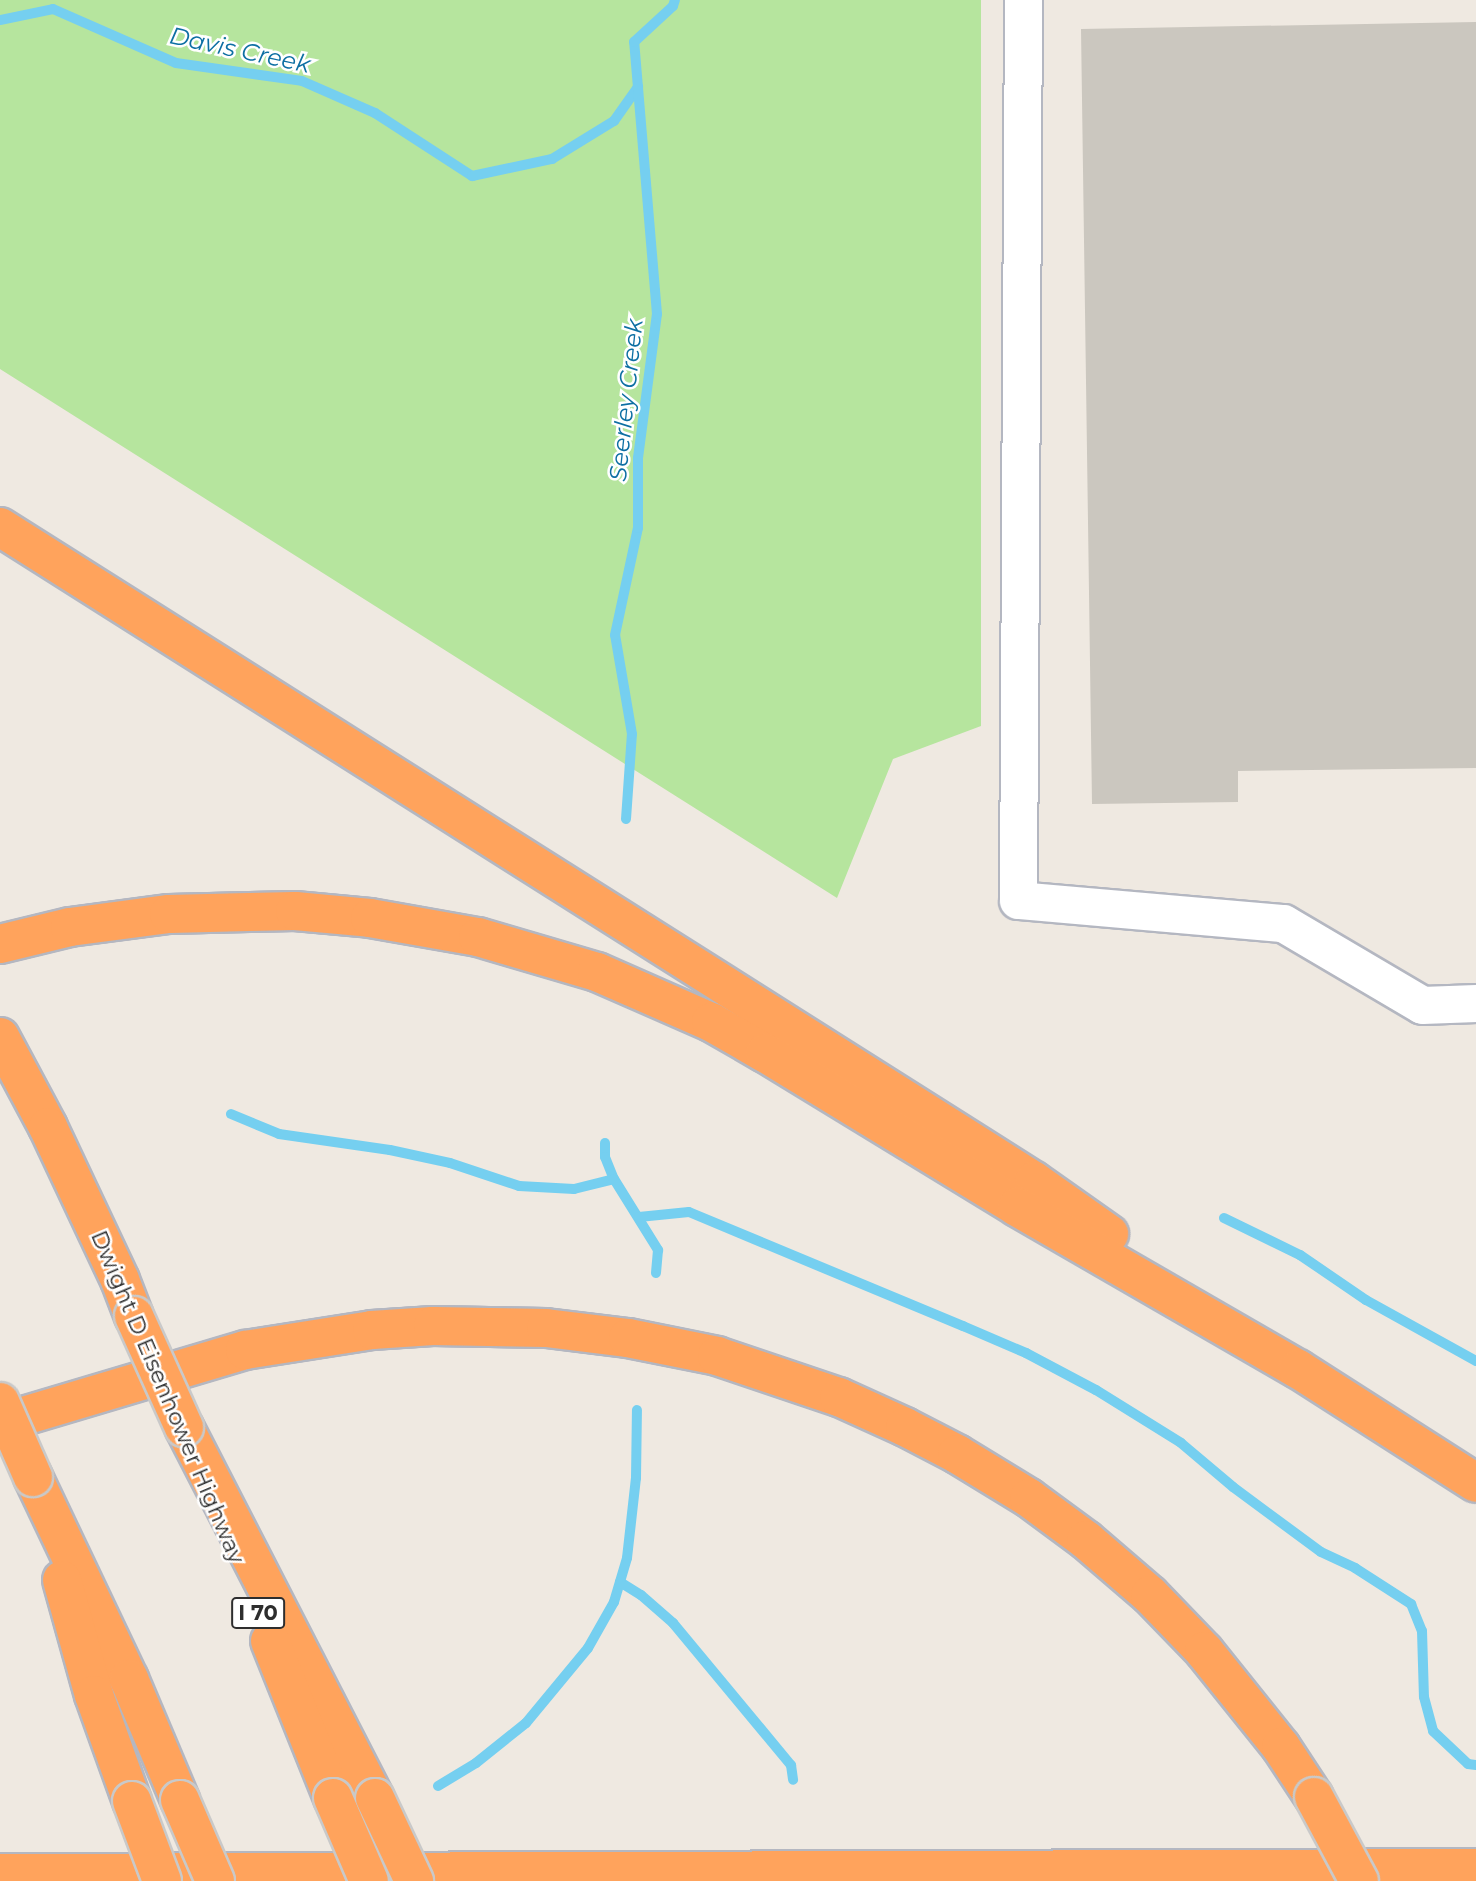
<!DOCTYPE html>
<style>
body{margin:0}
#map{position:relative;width:1476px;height:1881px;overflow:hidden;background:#efe9e1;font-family:Montserrat,sans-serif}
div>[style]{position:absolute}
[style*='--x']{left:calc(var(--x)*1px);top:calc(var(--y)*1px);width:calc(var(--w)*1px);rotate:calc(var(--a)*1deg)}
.green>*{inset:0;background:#b6e59e}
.stream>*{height:10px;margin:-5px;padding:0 5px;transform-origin:5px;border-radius:5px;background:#75cff0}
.building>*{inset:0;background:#cbc7bf}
.roads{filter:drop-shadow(2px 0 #b4b7c1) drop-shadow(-2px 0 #b4b7c1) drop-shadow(0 2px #b4b7c1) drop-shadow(0 -2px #b4b7c1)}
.minor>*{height:37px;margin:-18.5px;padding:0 18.5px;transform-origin:18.5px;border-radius:18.5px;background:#fff}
.highway>*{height:38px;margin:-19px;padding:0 19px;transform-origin:19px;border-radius:19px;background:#ffa35c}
.bridges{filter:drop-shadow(2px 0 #c9c9c9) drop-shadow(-2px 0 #c9c9c9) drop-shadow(0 2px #c9c9c9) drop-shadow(0 -2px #c9c9c9)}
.highway-bridge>*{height:38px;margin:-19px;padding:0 19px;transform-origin:19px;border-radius:19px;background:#ffa35c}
span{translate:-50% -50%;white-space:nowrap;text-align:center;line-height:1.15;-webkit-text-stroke:5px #fff;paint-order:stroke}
.shield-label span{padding:2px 5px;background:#fff;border:2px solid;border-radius:5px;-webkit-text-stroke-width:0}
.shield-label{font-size:21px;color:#2e2e2e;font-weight:700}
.street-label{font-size:23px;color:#2e2e2e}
.water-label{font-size:24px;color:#0d6fa3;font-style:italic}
</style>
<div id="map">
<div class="green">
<div style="clip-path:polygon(0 0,981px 0,981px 726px,893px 759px,837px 898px,0 369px)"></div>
</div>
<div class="stream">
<div style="--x:0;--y:20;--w:54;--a:-11.7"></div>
<div style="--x:53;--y:9;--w:134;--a:23.7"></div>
<div style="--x:176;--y:63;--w:127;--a:8.1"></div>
<div style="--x:302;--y:81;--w:80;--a:23.7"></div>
<div style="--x:375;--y:113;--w:116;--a:33"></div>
<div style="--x:472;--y:176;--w:82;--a:-12"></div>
<div style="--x:552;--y:159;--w:73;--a:-31.5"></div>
<div style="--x:614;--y:121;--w:42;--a:-54.8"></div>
<div style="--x:626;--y:819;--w:85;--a:-86"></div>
<div style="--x:632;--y:734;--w:100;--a:-99.7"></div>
<div style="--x:615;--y:635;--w:109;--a:-77.9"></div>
<div style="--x:638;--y:528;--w:70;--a:-90"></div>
<div style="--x:638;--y:458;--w:145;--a:-82.5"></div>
<div style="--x:657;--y:314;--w:273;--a:-94.8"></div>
<div style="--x:634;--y:42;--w:53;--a:-42.7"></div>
<div style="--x:673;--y:6;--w:6;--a:-72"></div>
<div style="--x:231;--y:1114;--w:52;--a:22.6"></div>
<div style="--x:279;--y:1134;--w:112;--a:8.2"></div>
<div style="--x:390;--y:1150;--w:61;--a:12.2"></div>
<div style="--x:450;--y:1163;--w:73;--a:18.4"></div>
<div style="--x:519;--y:1186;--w:55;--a:3.1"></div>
<div style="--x:574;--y:1189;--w:41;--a:-14"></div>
<div style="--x:605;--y:1143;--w:14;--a:90"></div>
<div style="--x:605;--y:1157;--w:24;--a:68"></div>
<div style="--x:614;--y:1179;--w:84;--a:58.2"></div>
<div style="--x:658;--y:1250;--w:23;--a:95"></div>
<div style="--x:639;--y:1217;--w:50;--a:-5.7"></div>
<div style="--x:689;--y:1212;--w:297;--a:22.6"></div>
<div style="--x:963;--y:1326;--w:69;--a:23.2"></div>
<div style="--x:1026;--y:1353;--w:79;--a:27.9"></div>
<div style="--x:1096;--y:1390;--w:100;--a:31.9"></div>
<div style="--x:1181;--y:1443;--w:68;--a:40.2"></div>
<div style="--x:1233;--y:1487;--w:109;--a:36.5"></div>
<div style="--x:1321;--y:1552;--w:38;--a:25"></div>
<div style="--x:1355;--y:1568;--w:67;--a:32.7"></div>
<div style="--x:1411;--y:1604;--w:29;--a:68"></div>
<div style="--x:1422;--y:1631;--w:66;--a:88.3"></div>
<div style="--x:1424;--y:1697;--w:35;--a:75"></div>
<div style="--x:1433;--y:1731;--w:48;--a:43.3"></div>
<div style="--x:1468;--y:1764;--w:8;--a:7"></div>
<div style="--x:1224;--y:1218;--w:85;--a:26"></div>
<div style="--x:1300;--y:1255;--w:80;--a:34.3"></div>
<div style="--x:1366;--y:1300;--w:126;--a:29"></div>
<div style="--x:620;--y:1582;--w:25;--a:32"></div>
<div style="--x:641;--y:1595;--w:43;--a:41.2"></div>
<div style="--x:673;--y:1623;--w:185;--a:50.3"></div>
<div style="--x:791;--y:1765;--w:15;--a:82"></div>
<div style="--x:438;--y:1786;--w:44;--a:-31.2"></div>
<div style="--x:476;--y:1763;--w:64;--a:-38.7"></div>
<div style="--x:526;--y:1723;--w:97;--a:-50.4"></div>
<div style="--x:588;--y:1648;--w:53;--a:-60.5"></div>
<div style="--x:614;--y:1602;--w:46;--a:-73.5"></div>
<div style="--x:627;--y:1558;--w:81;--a:-83.6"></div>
<div style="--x:636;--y:1478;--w:68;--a:-89.2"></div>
</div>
<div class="building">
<div style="clip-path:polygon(1476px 22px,1476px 768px,1238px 771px,1238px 802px,1092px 804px,1081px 29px)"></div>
</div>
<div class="roads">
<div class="minor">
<div style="--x:1023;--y:0;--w:900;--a:90.32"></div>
<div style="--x:1018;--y:900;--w:266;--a:5"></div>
<div style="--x:1283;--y:923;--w:161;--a:30.5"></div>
<div style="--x:1422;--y:1005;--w:54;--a:-2.1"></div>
</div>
<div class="highway">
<div style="--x:0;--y:527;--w:1223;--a:32.31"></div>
<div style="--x:1034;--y:1181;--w:92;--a:35.2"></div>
<div style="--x:0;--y:944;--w:72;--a:-13.7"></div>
<div style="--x:70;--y:927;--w:100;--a:-7.5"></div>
<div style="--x:169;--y:914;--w:126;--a:-1.4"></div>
<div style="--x:295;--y:911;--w:75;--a:5.3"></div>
<div style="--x:370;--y:918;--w:110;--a:10"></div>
<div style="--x:478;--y:937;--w:124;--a:16.4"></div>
<div style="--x:597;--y:972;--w:124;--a:23.7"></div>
<div style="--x:711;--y:1022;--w:62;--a:29.9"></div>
<div style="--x:765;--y:1053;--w:295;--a:31.4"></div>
<div style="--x:1017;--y:1207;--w:324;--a:30"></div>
<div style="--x:1298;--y:1369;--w:211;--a:32.6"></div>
<div style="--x:0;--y:1037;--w:102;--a:61.9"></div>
<div style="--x:48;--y:1127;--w:169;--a:64.8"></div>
<div style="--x:120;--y:1280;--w:39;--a:69"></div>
<div style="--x:0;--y:1423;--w:256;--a:-16.6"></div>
<div style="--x:245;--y:1350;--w:129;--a:-8.9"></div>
<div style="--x:372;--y:1330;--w:61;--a:-3.8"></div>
<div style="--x:433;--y:1326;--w:113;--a:1"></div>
<div style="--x:546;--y:1328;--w:83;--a:7"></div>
<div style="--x:628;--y:1338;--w:91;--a:11.4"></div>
<div style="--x:717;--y:1356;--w:129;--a:18.6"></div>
<div style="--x:839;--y:1397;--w:72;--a:24.4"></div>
<div style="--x:905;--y:1427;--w:59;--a:27.4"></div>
<div style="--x:957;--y:1454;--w:84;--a:31.4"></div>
<div style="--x:1029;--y:1498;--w:71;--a:36.4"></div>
<div style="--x:1086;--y:1540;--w:84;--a:40.7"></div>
<div style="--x:1150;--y:1595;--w:78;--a:46"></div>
<div style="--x:1204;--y:1651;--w:123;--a:51.3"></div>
<div style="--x:1281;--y:1747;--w:60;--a:56.6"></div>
<div style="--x:184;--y:1427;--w:417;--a:62.8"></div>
<div style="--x:33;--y:1477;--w:224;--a:64.6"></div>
<div style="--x:129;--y:1679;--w:131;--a:67.1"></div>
<div style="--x:62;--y:1580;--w:119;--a:74.5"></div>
<div style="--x:94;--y:1695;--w:113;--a:70.3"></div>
<div style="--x:270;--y:1641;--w:169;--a:68.1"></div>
<div style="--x:0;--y:1873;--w:1476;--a:-0.19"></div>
</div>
</div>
<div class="bridges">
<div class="highway-bridge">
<div style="--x:134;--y:1316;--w:122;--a:65.8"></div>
<div style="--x:0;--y:1402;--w:82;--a:66.3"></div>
<div style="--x:1314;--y:1797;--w:95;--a:61.8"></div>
<div style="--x:333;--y:1798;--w:90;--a:66.6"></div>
<div style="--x:375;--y:1798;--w:92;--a:64.8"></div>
<div style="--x:180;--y:1800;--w:88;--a:66.6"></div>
<div style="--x:132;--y:1801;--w:85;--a:69.4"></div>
</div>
</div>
<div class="shield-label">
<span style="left:258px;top:1613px">I 70</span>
</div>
<div class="street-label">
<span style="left:168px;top:1397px;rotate:67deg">Dwight D Eisenhower Highway</span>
</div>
<div class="water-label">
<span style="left:240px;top:50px;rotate:12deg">Davis Creek</span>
<span style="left:626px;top:400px;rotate:-84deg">Seerley Creek</span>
</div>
</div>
